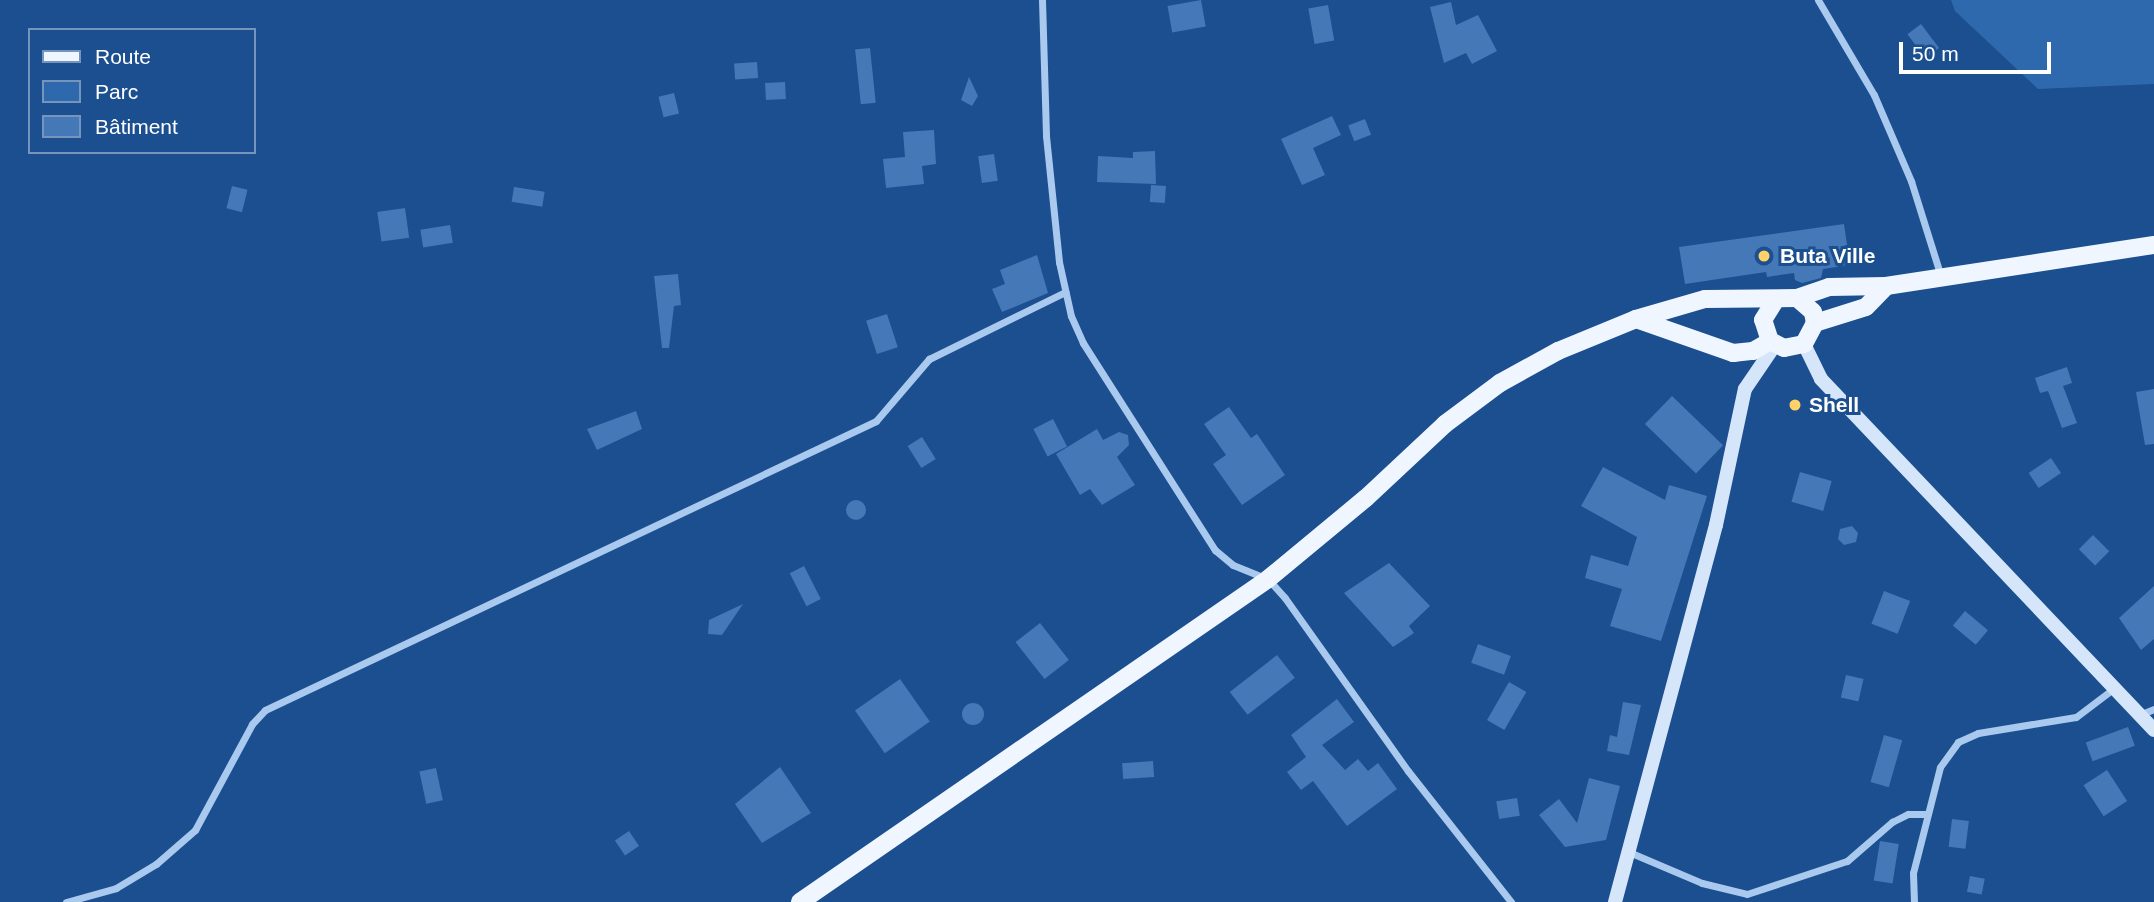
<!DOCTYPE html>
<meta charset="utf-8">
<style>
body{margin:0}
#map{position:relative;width:2154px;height:902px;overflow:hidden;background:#1b4f8f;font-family:Arial,sans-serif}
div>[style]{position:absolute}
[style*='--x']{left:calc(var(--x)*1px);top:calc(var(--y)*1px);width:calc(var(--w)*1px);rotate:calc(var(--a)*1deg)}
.green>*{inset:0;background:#2e69ad}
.building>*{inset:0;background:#4478b7;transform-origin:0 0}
.round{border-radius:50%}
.street>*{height:7px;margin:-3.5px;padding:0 3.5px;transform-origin:3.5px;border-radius:3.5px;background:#a9c9ee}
.secondary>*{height:14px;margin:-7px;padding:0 7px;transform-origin:7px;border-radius:7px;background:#d6e6fa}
.primary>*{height:18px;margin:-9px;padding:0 9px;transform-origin:9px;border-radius:9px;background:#f0f6ff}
.dots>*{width:19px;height:19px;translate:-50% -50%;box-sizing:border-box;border:4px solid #1b4f8f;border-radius:50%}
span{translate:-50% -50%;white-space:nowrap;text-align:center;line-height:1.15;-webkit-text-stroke:6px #1b4f8f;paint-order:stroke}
.poi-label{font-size:21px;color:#fff;font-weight:700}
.left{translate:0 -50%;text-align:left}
.legend{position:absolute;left:28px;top:28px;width:228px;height:126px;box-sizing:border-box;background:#1b4f8f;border:2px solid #7695bc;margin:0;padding:9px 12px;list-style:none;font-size:21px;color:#fff}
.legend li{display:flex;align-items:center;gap:14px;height:35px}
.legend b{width:35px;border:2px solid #7695bc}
.scale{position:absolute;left:1899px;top:42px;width:152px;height:32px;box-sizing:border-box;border:4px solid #fff;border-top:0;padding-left:9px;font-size:21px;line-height:24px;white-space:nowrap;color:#fff;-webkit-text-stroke:5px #1b4f8f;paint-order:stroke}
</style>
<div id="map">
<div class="green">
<div style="clip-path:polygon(1951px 0,2154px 0,2154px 84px,2038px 89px,1955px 11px)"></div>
</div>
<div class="building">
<div style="left:1201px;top:0;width:27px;height:34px;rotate:80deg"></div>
<div style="clip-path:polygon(1451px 2px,1456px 25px,1478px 15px,1497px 51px,1472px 64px,1466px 53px,1444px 63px,1430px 7px)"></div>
<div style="left:1328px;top:5px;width:36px;height:20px;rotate:80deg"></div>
<div style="left:1921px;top:24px;width:30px;height:17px;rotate:53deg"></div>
<div style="left:870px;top:48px;width:55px;height:15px;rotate:84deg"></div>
<div style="left:757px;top:62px;width:16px;height:23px;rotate:86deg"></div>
<div style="clip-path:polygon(969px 77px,978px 96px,972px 106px,961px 100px)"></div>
<div style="left:785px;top:82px;width:17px;height:20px;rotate:87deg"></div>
<div style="left:674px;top:93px;width:21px;height:16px;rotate:76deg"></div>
<div style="clip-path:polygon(1332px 116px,1341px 135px,1313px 148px,1325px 175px,1302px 185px,1281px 139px)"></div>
<div style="left:1365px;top:119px;width:17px;height:18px;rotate:69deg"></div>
<div style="clip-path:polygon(934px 130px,936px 164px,922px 166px,924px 184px,886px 188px,883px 159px,905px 157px,903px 132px)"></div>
<div style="clip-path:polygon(1155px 151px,1156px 184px,1097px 182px,1098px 156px,1133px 158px,1133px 152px)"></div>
<div style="left:994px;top:154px;width:27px;height:16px;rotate:82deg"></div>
<div style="left:1151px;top:185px;width:15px;height:17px;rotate:4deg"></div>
<div style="left:232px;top:186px;width:16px;height:23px;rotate:14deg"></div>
<div style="left:514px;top:187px;width:31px;height:15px;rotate:9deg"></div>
<div style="left:405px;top:208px;width:30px;height:28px;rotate:82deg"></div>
<div style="clip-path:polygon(1844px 224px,1850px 265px,1823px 269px,1821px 278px,1802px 283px,1795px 280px,1794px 273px,1767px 277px,1766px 272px,1685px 284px,1679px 247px)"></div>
<div style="left:450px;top:225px;width:18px;height:30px;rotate:81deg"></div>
<div style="clip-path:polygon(1037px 255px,1048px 293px,1002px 312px,992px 289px,1005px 284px,1000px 270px)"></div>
<div style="clip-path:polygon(678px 274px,681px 305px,674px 306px,669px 348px,662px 348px,654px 276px)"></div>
<div style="left:887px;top:314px;width:35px;height:22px;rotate:72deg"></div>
<div style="clip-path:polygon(2067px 367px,2072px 383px,2063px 386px,2077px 423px,2062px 428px,2048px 391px,2040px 393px,2035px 378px)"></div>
<div style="clip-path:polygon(2154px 389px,2154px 444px,2145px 445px,2136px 392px)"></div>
<div style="left:1672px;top:396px;width:71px;height:39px;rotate:44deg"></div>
<div style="clip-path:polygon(1229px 407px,1251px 438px,1257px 434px,1285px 475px,1242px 505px,1213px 464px,1226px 455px,1204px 424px)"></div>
<div style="clip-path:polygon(636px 411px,642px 429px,597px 450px,587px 429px)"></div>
<div style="left:1053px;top:419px;width:31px;height:22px;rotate:63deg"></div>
<div style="clip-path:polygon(1097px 429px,1103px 440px,1119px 432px,1128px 435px,1129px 445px,1117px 457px,1135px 485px,1102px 505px,1090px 489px,1080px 495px,1056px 454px)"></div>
<div style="left:922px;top:437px;width:26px;height:17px;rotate:58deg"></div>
<div style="left:2051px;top:458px;width:18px;height:27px;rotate:56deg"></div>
<div style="clip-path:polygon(1603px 467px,1665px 500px,1669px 485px,1707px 496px,1661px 641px,1610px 626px,1622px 589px,1585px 578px,1591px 555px,1628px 566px,1637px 537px,1581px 506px)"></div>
<div style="left:1800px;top:472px;width:33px;height:31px;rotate:16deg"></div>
<div class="round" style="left:846px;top:500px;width:20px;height:20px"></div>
<div style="clip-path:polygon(1852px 526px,1858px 533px,1856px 542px,1844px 545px,1838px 539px,1840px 529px)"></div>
<div style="left:2093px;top:535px;width:23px;height:20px;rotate:45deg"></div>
<div style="clip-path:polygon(1389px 563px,1430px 606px,1409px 626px,1414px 633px,1393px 647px,1344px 593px)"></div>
<div style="left:804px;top:566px;width:37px;height:16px;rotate:63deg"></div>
<div style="clip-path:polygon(2154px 586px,2154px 639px,2141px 650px,2119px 618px)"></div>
<div style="left:1884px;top:591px;width:28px;height:35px;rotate:21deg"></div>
<div style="clip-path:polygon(743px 604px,722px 635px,708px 634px,709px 620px)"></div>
<div style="left:1965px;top:611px;width:30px;height:19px;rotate:40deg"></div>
<div style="left:1040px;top:623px;width:47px;height:31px;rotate:52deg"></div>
<div style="left:1478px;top:644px;width:35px;height:20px;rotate:20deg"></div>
<div style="left:1277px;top:655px;width:29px;height:60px;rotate:52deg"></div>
<div style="left:1846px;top:675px;width:18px;height:23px;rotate:13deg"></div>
<div style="left:900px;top:679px;width:52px;height:55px;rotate:55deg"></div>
<div style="left:1509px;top:682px;width:20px;height:44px;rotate:30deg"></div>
<div style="clip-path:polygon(1337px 699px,1354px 722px,1322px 745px,1345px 770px,1358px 759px,1368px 771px,1378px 763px,1397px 789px,1347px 826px,1313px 781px,1301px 790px,1287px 772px,1306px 757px,1291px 735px)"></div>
<div style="clip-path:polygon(1623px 702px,1641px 705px,1629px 755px,1607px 751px,1610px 735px,1617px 737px)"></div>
<div class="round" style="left:962px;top:703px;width:22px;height:22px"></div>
<div style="left:2128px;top:727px;width:20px;height:45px;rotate:70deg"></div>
<div style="left:1884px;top:735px;width:19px;height:49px;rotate:16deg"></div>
<div style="left:1153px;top:761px;width:16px;height:31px;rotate:86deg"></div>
<div style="clip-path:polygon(780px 767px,811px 813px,762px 843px,735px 804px)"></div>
<div style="left:436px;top:768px;width:33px;height:17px;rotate:78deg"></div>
<div style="left:2107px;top:770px;width:37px;height:28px;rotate:57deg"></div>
<div style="clip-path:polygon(1589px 778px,1620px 786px,1606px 840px,1565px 847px,1539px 815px,1559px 799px,1577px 823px)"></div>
<div style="left:1517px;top:798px;width:18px;height:21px;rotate:81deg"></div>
<div style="left:1952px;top:819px;width:17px;height:28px;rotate:7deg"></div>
<div style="left:629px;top:831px;width:18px;height:17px;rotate:56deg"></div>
<div style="left:1880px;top:841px;width:19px;height:40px;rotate:9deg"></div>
<div style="left:1970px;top:876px;width:15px;height:16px;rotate:11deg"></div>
</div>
<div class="street">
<div style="--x:1042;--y:0;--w:136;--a:88.3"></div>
<div style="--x:1046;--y:136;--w:127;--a:84.1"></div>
<div style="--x:1059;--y:262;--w:55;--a:77.5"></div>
<div style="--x:1071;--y:316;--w:30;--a:66"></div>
<div style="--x:1083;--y:343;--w:246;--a:57.5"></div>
<div style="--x:1215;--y:550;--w:23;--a:40"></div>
<div style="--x:1233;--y:565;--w:38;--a:22"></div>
<div style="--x:1268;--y:579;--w:25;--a:48"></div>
<div style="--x:1285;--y:598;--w:212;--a:54.6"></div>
<div style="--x:1408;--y:771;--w:167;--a:51.8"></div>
<div style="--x:1818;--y:0;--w:110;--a:59.5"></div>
<div style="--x:1874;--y:95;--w:94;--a:66.7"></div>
<div style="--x:1911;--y:181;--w:101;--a:72.6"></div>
<div style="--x:2139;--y:715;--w:16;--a:-22"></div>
<div style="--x:1629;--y:852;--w:79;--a:23"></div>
<div style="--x:1702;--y:883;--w:46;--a:13.7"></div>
<div style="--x:1747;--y:894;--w:105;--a:-18.3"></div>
<div style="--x:1847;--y:861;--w:60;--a:-40.9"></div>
<div style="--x:1892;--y:822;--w:18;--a:-27"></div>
<div style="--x:1908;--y:814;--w:19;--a:0"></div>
<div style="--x:66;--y:902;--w:52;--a:-15.6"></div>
<div style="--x:116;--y:888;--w:47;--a:-31"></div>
<div style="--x:156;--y:864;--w:52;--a:-41.1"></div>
<div style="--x:195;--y:830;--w:120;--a:-61.7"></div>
<div style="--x:252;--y:724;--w:19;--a:-47"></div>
<div style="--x:265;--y:710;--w:676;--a:-25.31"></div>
<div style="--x:876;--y:421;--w:82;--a:-49.5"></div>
<div style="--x:929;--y:359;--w:152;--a:-26.2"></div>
<div style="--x:1914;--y:902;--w:29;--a:-92"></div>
<div style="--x:1913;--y:873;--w:109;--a:-75.7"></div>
<div style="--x:1940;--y:767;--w:31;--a:-54"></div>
<div style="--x:1958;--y:742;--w:22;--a:-24"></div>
<div style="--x:1978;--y:733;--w:99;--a:-9.3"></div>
<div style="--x:2076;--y:717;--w:46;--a:-37.1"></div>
</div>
<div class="secondary">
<div style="--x:1804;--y:344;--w:39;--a:64"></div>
<div style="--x:1821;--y:379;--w:484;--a:46.5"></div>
<div style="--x:1615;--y:902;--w:390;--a:-75"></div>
<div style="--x:1716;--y:525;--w:139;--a:-78"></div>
<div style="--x:1745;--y:389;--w:53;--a:-55.7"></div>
</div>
<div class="primary">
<div style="--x:1797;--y:298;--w:34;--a:-19"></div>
<div style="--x:1829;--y:287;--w:57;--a:-1"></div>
<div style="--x:1886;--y:286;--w:271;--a:-8.7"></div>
<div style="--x:1636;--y:319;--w:103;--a:19.3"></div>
<div style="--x:1733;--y:353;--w:20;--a:-6"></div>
<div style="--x:1753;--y:351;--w:20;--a:-30"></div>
<div style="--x:1815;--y:323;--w:53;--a:-17.4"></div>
<div style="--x:1866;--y:307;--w:29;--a:-46"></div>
<div style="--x:800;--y:902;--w:569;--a:-34.61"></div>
<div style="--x:1268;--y:579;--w:127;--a:-39.6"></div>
<div style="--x:1366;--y:498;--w:108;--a:-43.1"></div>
<div style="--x:1445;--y:424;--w:69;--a:-36.7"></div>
<div style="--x:1500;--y:383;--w:66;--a:-28.9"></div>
<div style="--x:1558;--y:351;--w:84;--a:-22.3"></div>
<div style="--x:1636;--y:319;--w:72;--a:-16.2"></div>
<div style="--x:1705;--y:299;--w:92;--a:-0.6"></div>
<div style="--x:1797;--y:298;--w:21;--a:41"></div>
<div style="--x:1813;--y:312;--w:11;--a:80"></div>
<div style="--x:1815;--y:323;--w:24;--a:118"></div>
<div style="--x:1804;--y:344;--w:20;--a:169"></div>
<div style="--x:1784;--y:348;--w:16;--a:-153"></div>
<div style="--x:1770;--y:341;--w:22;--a:-108"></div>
<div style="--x:1763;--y:320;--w:22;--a:-58"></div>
</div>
<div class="dots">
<div style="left:1764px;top:256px;background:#ffd166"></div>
<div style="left:1795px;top:405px;background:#ffd166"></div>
</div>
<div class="poi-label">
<span class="left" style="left:1780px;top:256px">Buta Ville</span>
<span class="left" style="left:1809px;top:405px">Shell</span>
</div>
<ul class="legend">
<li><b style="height:9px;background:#f0f6ff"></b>Route</li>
<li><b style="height:19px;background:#2e69ad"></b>Parc</li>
<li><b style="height:19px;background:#4478b7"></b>Bâtiment</li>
</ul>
<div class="scale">50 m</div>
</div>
